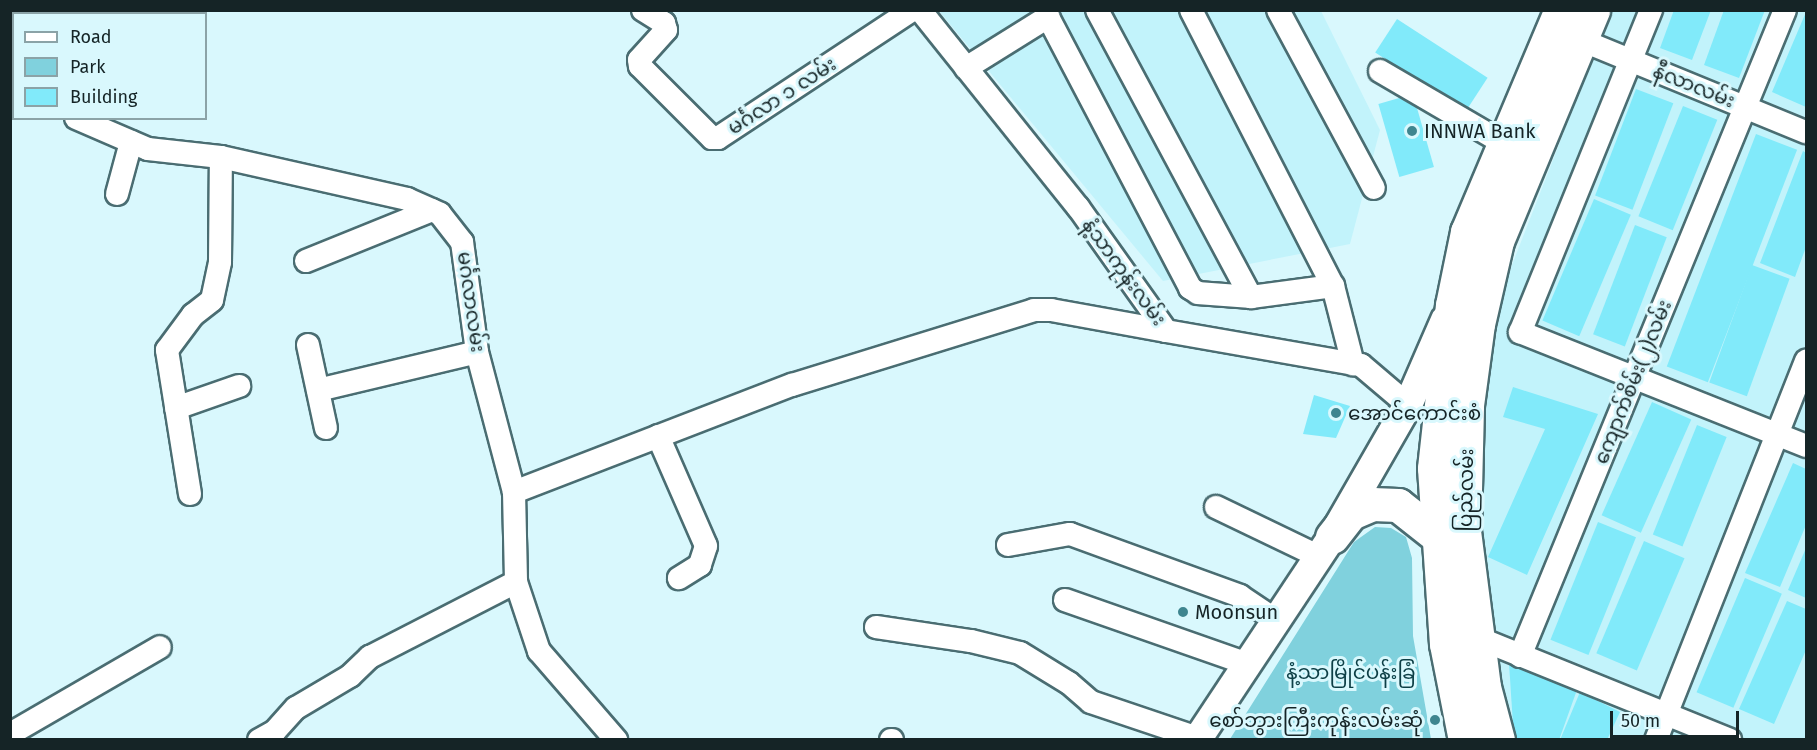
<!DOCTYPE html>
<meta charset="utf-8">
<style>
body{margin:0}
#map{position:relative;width:1817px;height:750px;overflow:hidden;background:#d9f8fd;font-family:"Fira Sans","Noto Sans Myanmar",sans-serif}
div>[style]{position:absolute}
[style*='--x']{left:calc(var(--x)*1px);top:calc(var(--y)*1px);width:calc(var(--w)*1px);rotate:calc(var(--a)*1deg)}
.built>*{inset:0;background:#c2f3fb}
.green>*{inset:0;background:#80d1dd}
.building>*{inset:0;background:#81eafa;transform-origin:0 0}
.roads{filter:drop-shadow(2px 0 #4a6d72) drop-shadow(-2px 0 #4a6d72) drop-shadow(0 2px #4a6d72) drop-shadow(0 -2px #4a6d72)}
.minor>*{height:22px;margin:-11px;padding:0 11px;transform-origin:11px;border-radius:11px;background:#fff}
.major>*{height:28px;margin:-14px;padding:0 14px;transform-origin:14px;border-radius:14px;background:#fff}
.highway>*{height:33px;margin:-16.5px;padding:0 16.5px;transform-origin:16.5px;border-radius:16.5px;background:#fff}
.dots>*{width:16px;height:16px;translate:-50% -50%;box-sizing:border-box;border:3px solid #d9f8fd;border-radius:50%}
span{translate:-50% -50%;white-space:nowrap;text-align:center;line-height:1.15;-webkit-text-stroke:6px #d9f8fd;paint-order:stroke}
.street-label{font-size:20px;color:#152426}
.poi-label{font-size:20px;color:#152426}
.left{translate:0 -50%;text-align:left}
.right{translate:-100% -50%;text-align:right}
.park-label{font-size:20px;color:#0d3f46}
.frame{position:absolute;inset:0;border:12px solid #152426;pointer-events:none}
.legend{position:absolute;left:12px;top:12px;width:195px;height:108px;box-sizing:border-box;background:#d9f8fd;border:2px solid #8ba3a7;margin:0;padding:8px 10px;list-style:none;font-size:18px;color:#152426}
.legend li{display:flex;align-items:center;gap:12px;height:30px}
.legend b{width:30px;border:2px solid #8ba3a7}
.scale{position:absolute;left:1610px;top:711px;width:129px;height:27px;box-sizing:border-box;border:3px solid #152426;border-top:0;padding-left:8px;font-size:18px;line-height:21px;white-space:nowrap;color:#152426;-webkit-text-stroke:4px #d9f8fd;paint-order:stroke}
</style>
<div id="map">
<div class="built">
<div style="clip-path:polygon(939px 11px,1321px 11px,1380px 130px,1350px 244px,1163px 281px)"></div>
<div style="clip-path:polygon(1611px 11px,1806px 11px,1806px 739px,1512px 739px,1503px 714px,1479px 538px,1477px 393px,1503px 288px)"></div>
</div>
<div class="green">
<div style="clip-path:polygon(1375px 527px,1391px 528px,1406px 537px,1412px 558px,1413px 636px,1431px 739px,1230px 739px,1354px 542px)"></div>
</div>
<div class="building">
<div style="clip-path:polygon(1674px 10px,1711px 10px,1692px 60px,1660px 48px)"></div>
<div style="clip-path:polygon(1724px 10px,1765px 10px,1739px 78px,1704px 65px)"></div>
<div style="clip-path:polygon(1806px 12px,1806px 107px,1772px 92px)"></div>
<div style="left:1397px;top:19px;width:108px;height:40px;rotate:33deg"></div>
<div style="left:1636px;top:89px;width:40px;height:114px;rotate:21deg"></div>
<div style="left:1413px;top:94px;width:76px;height:36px;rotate:74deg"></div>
<div style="left:1683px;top:106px;width:37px;height:119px;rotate:22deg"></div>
<div style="left:1756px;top:134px;width:44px;height:249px;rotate:21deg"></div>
<div style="clip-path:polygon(1803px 151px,1806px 153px,1806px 247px,1795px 277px,1760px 263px)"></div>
<div style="left:1594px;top:199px;width:40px;height:132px;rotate:23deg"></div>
<div style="left:1635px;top:225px;width:34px;height:117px;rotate:21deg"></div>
<div style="left:1752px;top:265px;width:40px;height:125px;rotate:20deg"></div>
<div style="clip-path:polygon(1513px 387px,1598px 414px,1527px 575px,1488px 557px,1545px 429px,1503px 417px)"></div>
<div style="clip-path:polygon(1314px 395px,1350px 406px,1336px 438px,1303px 434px)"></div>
<div style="left:1652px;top:402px;width:43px;height:124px;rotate:24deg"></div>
<div style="left:1697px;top:425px;width:32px;height:118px;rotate:22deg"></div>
<div style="clip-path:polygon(1793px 463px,1806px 469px,1806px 525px,1780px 587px,1745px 573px)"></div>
<div style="left:1598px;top:522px;width:41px;height:127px;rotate:22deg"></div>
<div style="left:1644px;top:541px;width:44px;height:122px;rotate:23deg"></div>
<div style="clip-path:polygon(1806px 548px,1806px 598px,1788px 590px)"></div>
<div style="left:1745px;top:578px;width:40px;height:124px;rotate:23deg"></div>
<div style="clip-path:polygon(1787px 601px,1806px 609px,1806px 650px,1774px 724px,1739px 709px)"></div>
<div style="clip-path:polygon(1509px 663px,1578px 687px,1559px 740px,1514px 740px)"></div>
<div style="clip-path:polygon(1580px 692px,1620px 712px,1607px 740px,1560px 740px)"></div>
</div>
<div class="roads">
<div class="minor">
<div style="--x:643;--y:10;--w:25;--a:32"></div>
<div style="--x:664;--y:23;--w:7;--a:74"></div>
<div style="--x:666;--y:30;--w:40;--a:132"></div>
<div style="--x:639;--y:60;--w:6;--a:81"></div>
<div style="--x:640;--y:66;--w:102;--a:45"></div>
<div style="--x:712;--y:138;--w:6;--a:0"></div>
<div style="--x:718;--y:138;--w:232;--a:-33.4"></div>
<div style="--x:920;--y:10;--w:253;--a:51.3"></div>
<div style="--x:1078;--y:207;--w:152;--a:54.6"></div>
<div style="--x:1166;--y:331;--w:198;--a:9.9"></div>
<div style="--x:1361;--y:365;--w:62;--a:40.4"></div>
<div style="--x:1097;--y:10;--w:326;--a:61.8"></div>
<div style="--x:1251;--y:297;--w:83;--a:-7.6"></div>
<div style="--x:1191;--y:10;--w:310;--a:62.8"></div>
<div style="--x:1333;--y:286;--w:81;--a:75.6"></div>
<div style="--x:1278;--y:10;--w:202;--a:61.7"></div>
<div style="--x:1651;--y:10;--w:348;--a:112.1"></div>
<div style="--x:1520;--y:332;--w:308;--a:21.7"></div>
<div style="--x:1569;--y:35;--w:256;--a:22.3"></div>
<div style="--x:966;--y:68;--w:97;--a:-31.9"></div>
<div style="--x:1048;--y:17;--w:306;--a:62.3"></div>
<div style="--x:1190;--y:288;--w:9;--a:32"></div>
<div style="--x:1198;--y:293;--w:53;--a:4.3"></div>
<div style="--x:1380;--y:71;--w:145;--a:30.3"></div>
<div style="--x:10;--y:79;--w:4;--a:27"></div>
<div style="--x:76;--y:118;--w:78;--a:23.3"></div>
<div style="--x:148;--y:149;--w:73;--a:6.3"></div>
<div style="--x:221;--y:157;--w:191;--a:12.7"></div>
<div style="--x:407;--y:199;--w:36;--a:24"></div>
<div style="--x:440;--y:214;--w:36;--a:52"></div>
<div style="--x:462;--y:242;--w:111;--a:82.2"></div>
<div style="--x:477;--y:352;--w:145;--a:75.2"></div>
<div style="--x:514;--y:492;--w:90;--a:88.7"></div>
<div style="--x:516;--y:582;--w:73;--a:71.6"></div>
<div style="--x:539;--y:651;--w:118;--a:49.1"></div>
<div style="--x:117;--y:194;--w:54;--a:-74.9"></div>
<div style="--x:306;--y:261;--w:136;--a:-22"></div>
<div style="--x:308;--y:345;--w:85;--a:77.8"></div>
<div style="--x:318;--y:390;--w:163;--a:-13.4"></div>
<div style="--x:176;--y:408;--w:67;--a:-19.2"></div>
<div style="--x:658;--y:436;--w:120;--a:66.4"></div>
<div style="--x:706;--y:546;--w:20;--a:108"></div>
<div style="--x:700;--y:565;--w:25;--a:148"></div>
<div style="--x:514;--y:492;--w:298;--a:-21.1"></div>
<div style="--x:792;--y:385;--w:253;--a:-17.2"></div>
<div style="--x:1034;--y:310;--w:17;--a:0"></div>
<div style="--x:1051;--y:310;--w:117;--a:10.3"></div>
<div style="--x:190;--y:494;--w:146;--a:-99.1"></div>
<div style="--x:167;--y:350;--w:44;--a:-53.4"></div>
<div style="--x:193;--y:315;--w:24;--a:-38"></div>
<div style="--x:212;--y:300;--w:39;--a:-78"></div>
<div style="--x:220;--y:262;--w:105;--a:-89.5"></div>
<div style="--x:1216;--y:507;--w:115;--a:25.7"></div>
<div style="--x:1008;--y:545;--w:63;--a:-10.1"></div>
<div style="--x:1070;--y:534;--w:181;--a:20"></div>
<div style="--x:1240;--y:596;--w:45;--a:34"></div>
<div style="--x:1065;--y:600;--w:191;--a:19.3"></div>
<div style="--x:876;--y:627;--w:96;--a:8.4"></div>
<div style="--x:971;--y:641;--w:50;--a:13.8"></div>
<div style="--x:1020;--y:653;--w:57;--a:31.5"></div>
<div style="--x:1069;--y:683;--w:29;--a:41"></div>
<div style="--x:1091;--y:702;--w:113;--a:18.6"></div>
<div style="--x:1478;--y:638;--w:272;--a:22"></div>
<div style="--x:1520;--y:656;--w:698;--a:-67.7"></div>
<div style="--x:10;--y:734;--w:173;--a:-30.1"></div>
<div style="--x:259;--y:740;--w:18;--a:-29"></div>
<div style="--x:275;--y:731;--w:31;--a:-48"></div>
<div style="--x:296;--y:708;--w:63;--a:-30.7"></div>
<div style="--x:350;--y:676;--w:28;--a:-44"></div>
<div style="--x:370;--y:657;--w:164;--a:-27.2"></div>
<div style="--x:891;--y:740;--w:1;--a:0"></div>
<div style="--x:1656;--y:740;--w:408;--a:-68.4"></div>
</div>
<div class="major">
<div style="--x:1197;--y:740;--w:244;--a:-56.4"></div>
<div style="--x:1332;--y:537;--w:152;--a:-60.1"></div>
<div style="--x:1408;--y:405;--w:93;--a:-66.5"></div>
</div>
<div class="highway">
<div style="--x:1332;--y:537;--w:31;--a:-52"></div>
<div style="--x:1351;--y:513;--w:23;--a:-23"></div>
<div style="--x:1372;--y:504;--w:26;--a:2"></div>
<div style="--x:1398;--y:505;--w:48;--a:38.3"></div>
<div style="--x:1465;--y:740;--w:98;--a:-101.2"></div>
<div style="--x:1446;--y:644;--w:176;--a:-93.9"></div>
<div style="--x:1434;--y:468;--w:164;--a:-83.7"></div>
<div style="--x:1452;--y:305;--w:75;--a:-78.4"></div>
<div style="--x:1467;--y:232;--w:241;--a:-67.1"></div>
<div style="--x:1498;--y:740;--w:55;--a:-104.8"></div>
<div style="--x:1484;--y:687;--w:158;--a:-97.3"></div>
<div style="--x:1464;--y:530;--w:125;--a:-88.6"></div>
<div style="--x:1467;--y:405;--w:82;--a:-82.3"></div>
<div style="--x:1478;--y:324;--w:85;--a:-77.1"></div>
<div style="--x:1497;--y:241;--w:250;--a:-67.4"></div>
</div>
</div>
<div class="dots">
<div style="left:1412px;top:131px;background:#3e858f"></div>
<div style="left:1336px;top:413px;background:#3e858f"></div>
<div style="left:1183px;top:612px;background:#3e858f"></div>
<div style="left:1435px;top:720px;background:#3e858f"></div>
</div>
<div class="street-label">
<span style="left:1694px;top:86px;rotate:22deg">နီလာလမ်း</span>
<span style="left:782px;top:96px;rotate:-33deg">မင်္ဂလာ ၁ လမ်း</span>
<span style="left:1124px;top:272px;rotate:54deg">နံ့သာကုန်းလမ်း</span>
<span style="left:471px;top:302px;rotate:82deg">မင်္ဂလာလမ်း</span>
<span style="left:1633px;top:382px;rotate:-68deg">ကျောက်စိမ်း(၂)လမ်း</span>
<span style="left:1466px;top:490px;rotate:-89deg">ပြည်လမ်း</span>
</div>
<div class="poi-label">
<span class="left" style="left:1424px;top:131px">INNWA Bank</span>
<span class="left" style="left:1348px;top:413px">အောင်ကောင်းစံ</span>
<span class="left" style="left:1195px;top:612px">Moonsun</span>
<span class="right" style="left:1423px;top:720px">စော်ဘွားကြီးကုန်းလမ်းဆုံ</span>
</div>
<div class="park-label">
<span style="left:1351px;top:672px">နံ့သာမြိုင်ပန်းခြံ</span>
</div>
<div class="frame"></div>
<ul class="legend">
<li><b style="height:8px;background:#fff"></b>Road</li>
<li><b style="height:16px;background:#80d1dd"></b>Park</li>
<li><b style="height:16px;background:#81eafa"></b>Building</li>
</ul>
<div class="scale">50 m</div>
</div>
